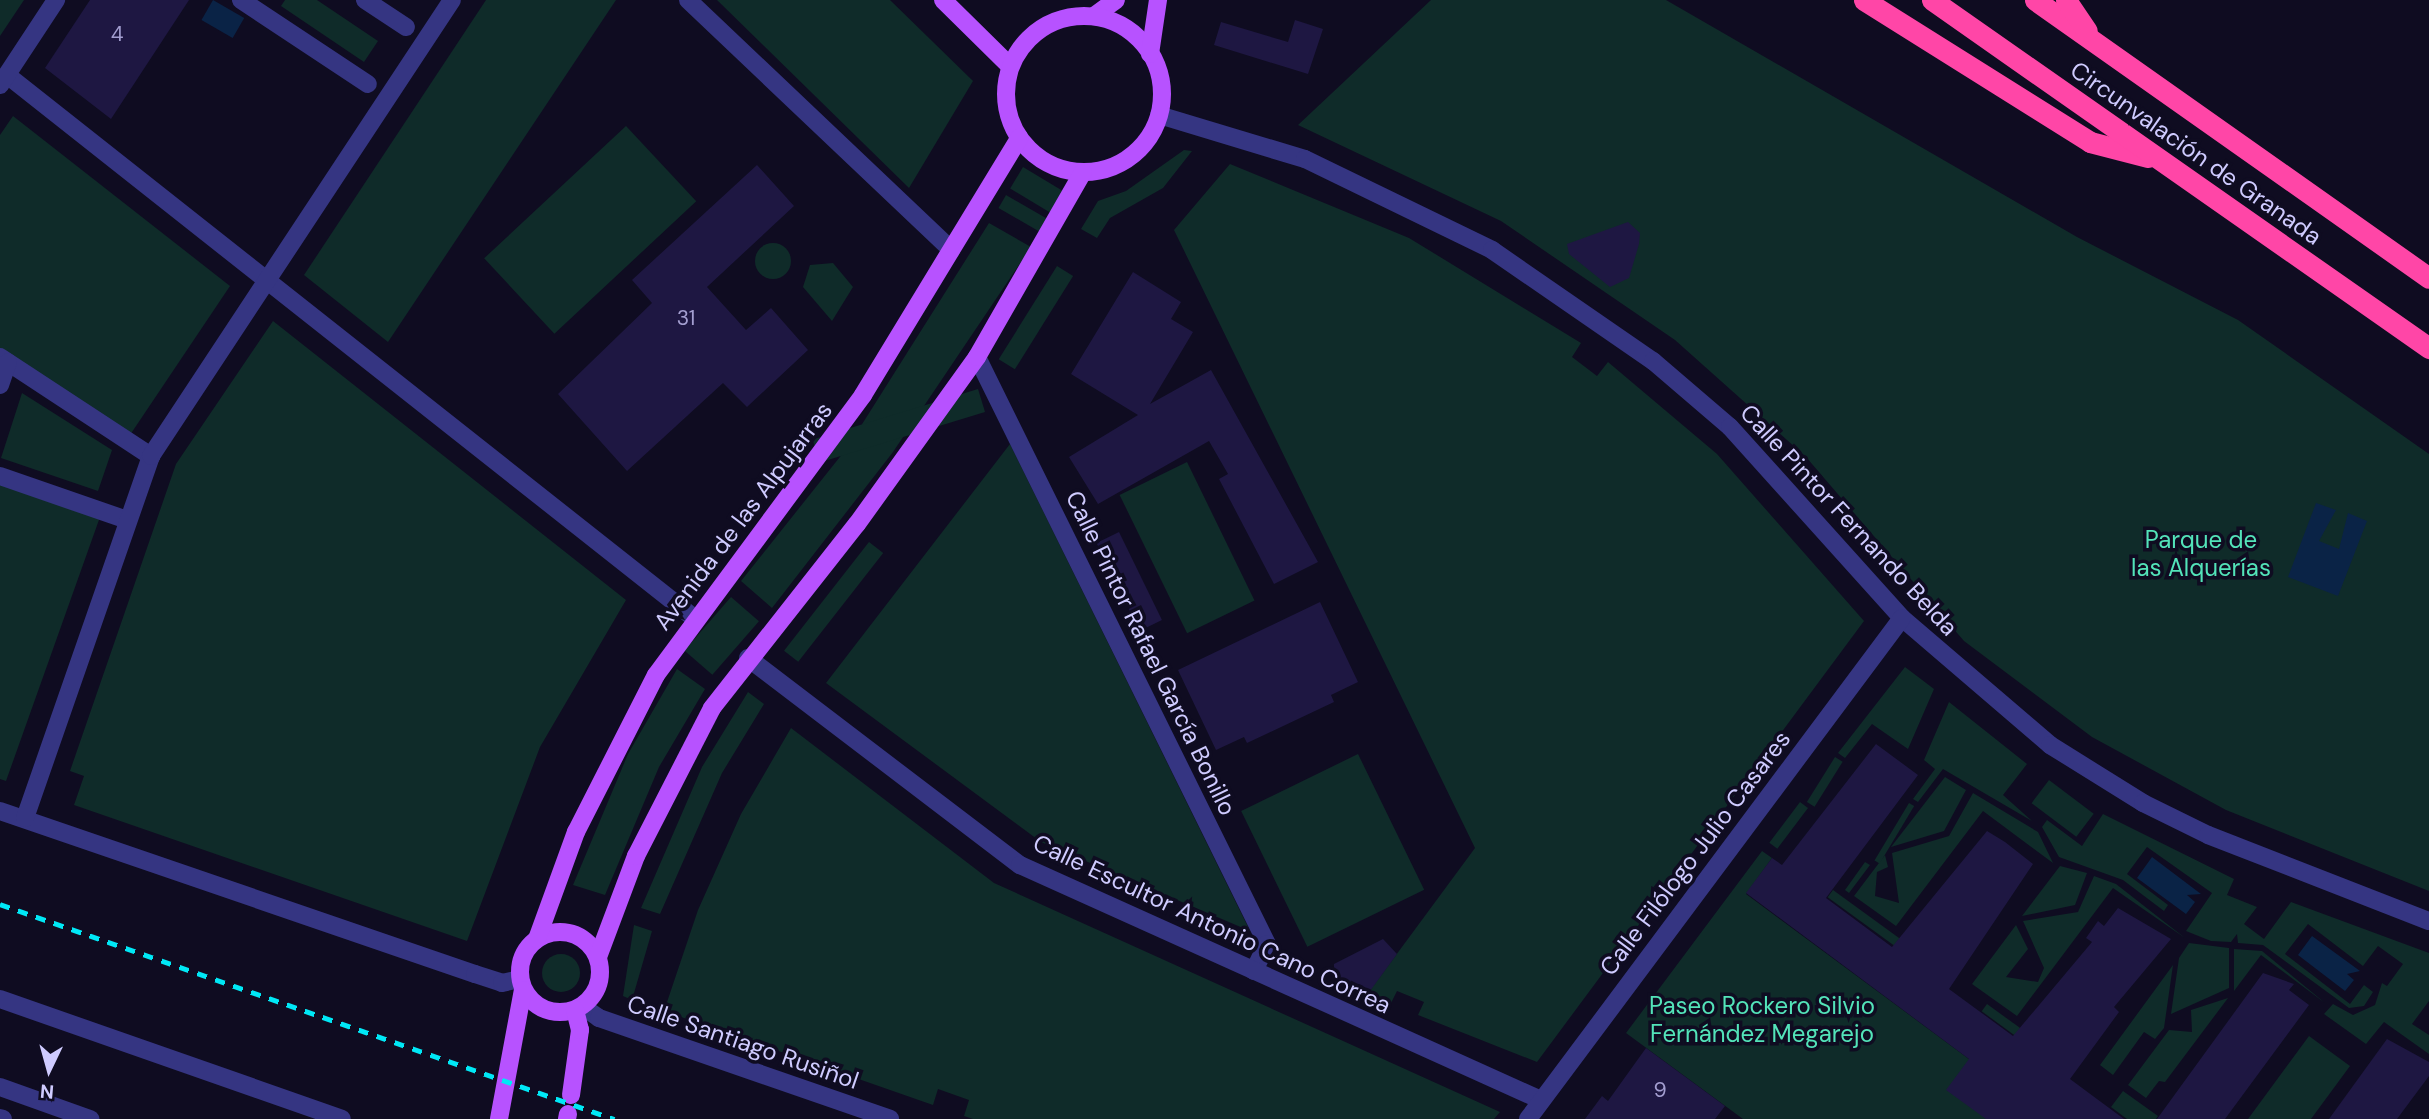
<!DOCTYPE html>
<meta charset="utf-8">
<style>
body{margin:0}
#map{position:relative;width:2429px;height:1119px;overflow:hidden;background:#0f0c21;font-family:"DM Sans",sans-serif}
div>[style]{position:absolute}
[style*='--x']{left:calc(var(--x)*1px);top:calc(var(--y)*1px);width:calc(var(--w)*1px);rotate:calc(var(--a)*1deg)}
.green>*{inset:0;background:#0f2b29;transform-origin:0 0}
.round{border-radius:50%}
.water>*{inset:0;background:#0a2346;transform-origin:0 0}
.building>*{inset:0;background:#1e1742;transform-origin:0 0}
.minor>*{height:18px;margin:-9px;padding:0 9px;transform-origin:9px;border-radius:9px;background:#353582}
.major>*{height:18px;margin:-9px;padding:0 9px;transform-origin:9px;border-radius:9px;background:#b752ff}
.major>.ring{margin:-9px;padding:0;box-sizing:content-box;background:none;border:18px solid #b752ff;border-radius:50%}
.highway>*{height:21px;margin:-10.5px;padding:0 10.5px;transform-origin:10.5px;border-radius:10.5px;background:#ff46a7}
.rail>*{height:5px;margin-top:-2.5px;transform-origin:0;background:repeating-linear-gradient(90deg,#00e8f6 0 10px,transparent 0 19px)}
span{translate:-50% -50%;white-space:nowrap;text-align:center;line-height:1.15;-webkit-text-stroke:7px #0f0c21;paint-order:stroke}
.number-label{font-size:21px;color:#a39ed0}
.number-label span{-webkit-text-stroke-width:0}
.street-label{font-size:24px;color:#cfcbff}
.park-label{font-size:24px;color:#53e3b9}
.north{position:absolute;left:14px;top:1035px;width:70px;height:70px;-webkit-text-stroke:5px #0f0c21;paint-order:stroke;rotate:185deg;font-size:19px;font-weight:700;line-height:28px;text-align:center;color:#cfcbff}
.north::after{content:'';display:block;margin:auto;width:24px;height:32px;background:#cfcbff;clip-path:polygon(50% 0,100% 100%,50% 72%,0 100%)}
</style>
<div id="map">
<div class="green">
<div style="clip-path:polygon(0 0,24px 0,0 36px)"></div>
<div style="clip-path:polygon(285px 0,317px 0,378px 41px,364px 62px,281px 6px)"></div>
<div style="clip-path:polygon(486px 0,616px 0,388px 342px,304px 275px)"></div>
<div style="clip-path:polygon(717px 0,890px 0,973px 81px,909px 188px)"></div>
<div style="clip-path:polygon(1431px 0,1666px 0,2077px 237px,2238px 320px,2429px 454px,2429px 891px,2226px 810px,2092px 737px,1964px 641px,1806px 457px,1675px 340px,1501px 221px,1298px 125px)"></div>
<div style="clip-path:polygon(13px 116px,230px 286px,130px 435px,0 350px,0 135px)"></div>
<div style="left:626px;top:126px;width:103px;height:194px;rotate:47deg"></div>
<div style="clip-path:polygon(1184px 150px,1192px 151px,1163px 188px,1110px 218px,1097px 238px,1081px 229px,1098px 201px,1126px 191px)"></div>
<div style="clip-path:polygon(1230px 164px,1409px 238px,1581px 343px,1572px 357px,1597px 376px,1608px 362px,1717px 454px,1864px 621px,1537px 1062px,1418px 1015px,1424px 1002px,1397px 991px,1391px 1003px,1368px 993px,1475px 848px,1174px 230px)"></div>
<div style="left:1023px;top:167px;width:48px;height:25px;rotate:31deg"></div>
<div style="left:1006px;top:195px;width:48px;height:15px;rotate:30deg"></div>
<div style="clip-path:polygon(989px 223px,1031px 247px,893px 452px,772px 608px,741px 581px,847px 448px)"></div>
<div class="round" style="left:755px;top:243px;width:36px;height:36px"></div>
<div style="clip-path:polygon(833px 263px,853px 287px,832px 321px,803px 287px,810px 265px)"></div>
<div style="left:1057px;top:266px;width:19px;height:110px;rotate:32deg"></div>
<div style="clip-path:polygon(273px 321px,626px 600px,540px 747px,467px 941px,74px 805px,84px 776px,70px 771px,176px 464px)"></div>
<div style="left:978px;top:389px;width:24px;height:173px;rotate:73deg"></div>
<div style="clip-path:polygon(22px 393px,112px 450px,98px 491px,1px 458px)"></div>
<div style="clip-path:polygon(1010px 444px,1250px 931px,1041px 842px,826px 683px)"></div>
<div style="left:1187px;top:462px;width:154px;height:75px;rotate:64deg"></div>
<div style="clip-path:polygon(0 482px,100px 517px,6px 781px,0 779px)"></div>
<div style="left:869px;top:542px;width:18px;height:138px;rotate:38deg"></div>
<div style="left:731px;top:597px;width:37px;height:71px;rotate:41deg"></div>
<div style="clip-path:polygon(1905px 667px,1934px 689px,1908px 749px,1872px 724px,1845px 758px,1838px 753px)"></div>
<div style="clip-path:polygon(677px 669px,705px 689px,659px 767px,605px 895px,573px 885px,628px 754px)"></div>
<div style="clip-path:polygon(748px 692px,764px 704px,722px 773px,660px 914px,641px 908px,702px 767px)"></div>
<div style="clip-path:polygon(1949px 702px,2027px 764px,2003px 795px,2032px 821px,1943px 769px,1918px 802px,1913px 799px,1935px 769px,1924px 760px)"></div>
<div style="clip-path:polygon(791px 728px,994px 883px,1500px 1112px,1494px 1119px,973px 1119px,964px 1116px,969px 1100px,938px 1089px,933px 1105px,664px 1011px,698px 910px,741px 814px)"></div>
<div style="left:1358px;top:754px;width:151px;height:130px;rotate:64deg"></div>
<div style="left:1835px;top:757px;width:9px;height:53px;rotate:32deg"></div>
<div style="clip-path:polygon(1945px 777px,1966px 790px,1944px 831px,1891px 847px)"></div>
<div style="left:2049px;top:780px;width:56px;height:29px;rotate:37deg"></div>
<div style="clip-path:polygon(1973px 793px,2038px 832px,2053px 863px,1983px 811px,1896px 926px,1854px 896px,1885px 855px,1888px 867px,1877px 872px,1875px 896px,1899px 903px,1892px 853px,1949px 836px)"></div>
<div style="left:1800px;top:802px;width:10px;height:51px;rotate:37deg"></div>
<div style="left:1909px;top:803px;width:6px;height:67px;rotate:31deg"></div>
<div style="clip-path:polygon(2103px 814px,2234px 879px,2227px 895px,2257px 907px,2244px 924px,2264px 939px,2291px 902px,2429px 953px,2429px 1001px,2412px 1024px,2429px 1035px,2429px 1054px,2384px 1022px,2366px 1044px,2324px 1014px,2333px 1004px,2353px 1015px,2375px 1005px,2382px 983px,2387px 986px,2403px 964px,2378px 946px,2363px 966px,2308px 924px,2285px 954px,2350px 1004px,2364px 985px,2373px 992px,2364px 1006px,2349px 1008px,2263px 945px,2238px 943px,2237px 934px,2231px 942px,2211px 941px,2186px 931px,2212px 893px,2147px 847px,2127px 874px,2168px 905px,2164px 911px,2123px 880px,2059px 857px,2042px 827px,2047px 820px,2082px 846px)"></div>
<div style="clip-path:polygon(1762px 851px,1772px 858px,1746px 894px,2050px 1119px,1743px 1119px,1626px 1033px)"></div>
<div style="clip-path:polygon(1865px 862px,1870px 865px,1849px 893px,1845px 890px)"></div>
<div style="clip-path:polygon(2060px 866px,2087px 873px,2075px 905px,2022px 916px)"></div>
<div style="clip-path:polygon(2094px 876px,2116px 884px,2185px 938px,2113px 888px,2017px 1016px,1972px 984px,2016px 925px,2028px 949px,2006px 977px,2038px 982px,2044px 968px,2023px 921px,2078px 912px)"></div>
<div style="left:1833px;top:890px;width:82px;height:9px;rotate:36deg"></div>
<div style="clip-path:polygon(634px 925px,652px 931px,632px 1000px,623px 996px)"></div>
<div style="clip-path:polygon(2189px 943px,2229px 948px,2229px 988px,2171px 1014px,2179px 958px)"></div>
<div style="clip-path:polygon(2234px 949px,2262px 951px,2325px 1003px,2261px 955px,2234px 991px)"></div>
<div class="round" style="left:542px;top:954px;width:38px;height:38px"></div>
<div style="clip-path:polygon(2173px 965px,2164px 1028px,2155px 1039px,2144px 1032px,2113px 1075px,2100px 1065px)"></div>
<div style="clip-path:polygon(2228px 998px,2165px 1082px,2159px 1081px,2146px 1098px,2128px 1085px,2169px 1030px,2192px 1032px,2191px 1010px)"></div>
<div style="left:1987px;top:1004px;width:41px;height:9px;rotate:36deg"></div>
<div style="clip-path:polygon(2309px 1036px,2350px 1066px,2311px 1119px,2248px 1119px)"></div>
<div style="clip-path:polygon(2123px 1091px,2158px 1116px,2156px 1119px,2127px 1119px,2111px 1107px)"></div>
</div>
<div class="water">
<div style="left:213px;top:0;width:36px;height:23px;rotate:30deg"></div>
<div style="clip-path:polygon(2316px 503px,2336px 510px,2319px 541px,2339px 549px,2348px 513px,2367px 521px,2338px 596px,2288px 577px)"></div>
<div style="clip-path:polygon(2152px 857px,2201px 894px,2187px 895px,2195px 902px,2186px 914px,2137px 878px)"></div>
<div style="clip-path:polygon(2312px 936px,2360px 971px,2347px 974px,2354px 980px,2345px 991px,2298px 955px)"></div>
</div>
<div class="building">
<div style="clip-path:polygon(90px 0,189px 0,111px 119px,45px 68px)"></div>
<div style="clip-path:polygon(1295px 20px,1323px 29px,1308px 74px,1214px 45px,1221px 22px,1288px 42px)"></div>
<div style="clip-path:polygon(757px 165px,794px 206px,707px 287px,746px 330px,771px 308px,808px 350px,747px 407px,723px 383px,627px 471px,558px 394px,652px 303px,632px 280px)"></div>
<div style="clip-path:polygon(1628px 222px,1640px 233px,1639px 244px,1629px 278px,1610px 287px,1569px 254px,1567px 244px)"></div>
<div style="clip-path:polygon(1133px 272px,1181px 302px,1171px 319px,1193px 332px,1150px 404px,1211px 370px,1318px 562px,1274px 584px,1219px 479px,1228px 474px,1209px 441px,1098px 504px,1069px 457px,1138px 415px,1071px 374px)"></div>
<div style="left:1119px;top:532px;width:98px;height:25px;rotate:64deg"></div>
<div style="clip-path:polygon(1320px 602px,1358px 682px,1331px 695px,1334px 702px,1247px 743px,1244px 737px,1216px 750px,1178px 670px)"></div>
<div style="clip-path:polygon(1876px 744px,1918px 775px,1826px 898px,1892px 947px,1987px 831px,2005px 842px,2033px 864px,1949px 989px,2013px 1036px,2092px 942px,2086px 938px,2098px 921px,2104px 926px,2118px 908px,2171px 939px,2114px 1007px,2119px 1012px,2070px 1079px,2124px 1119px,1986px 1119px,1946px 1090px,1969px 1059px,1746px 893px,1772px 858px,1782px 865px)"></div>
<div style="clip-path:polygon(1383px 939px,1397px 954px,1370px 991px,1334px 978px,1334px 964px)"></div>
<div style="clip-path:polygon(2263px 973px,2294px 984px,2289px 990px,2309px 1005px,2225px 1119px,2157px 1119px)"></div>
<div style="clip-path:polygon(2387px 1039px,2429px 1062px,2429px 1076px,2397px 1119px,2329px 1119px)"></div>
<div style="clip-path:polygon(1646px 1048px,1725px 1106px,1715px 1119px,1585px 1119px,1602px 1096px,1608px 1101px)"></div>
</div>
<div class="minor">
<div style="--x:241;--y:0;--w:152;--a:33.5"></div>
<div style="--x:365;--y:0;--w:49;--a:33.4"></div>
<div style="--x:688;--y:0;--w:363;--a:43.5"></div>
<div style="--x:7;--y:75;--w:876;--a:38.32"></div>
<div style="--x:0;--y:85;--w:102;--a:-56.6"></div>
<div style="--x:1159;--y:115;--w:152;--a:16.8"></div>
<div style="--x:1305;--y:159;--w:208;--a:25.9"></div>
<div style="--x:1492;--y:250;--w:196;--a:34.6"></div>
<div style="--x:1653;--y:361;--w:101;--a:40.6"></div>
<div style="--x:1730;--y:427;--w:257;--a:48"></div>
<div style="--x:1902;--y:618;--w:195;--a:40.6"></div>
<div style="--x:2050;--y:745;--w:110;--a:31.9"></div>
<div style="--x:2143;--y:803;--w:72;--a:26.2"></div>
<div style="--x:2208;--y:835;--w:237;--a:21.3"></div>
<div style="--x:0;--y:357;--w:181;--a:33.3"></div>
<div style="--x:977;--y:357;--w:655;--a:63.71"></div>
<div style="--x:1267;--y:944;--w:30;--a:116"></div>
<div style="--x:0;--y:385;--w:24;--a:-71"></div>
<div style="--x:0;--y:476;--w:134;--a:19.1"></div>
<div style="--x:748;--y:658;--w:342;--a:37.3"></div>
<div style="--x:1020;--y:865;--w:572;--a:24.28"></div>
<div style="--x:0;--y:811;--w:502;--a:18.94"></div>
<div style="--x:475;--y:974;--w:28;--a:18"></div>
<div style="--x:502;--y:983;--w:18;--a:-13"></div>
<div style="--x:25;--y:818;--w:383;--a:-70.8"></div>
<div style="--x:151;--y:456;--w:546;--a:-56.57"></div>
<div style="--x:0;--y:999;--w:362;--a:19.3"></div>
<div style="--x:582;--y:1006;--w:21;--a:35"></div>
<div style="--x:599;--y:1018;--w:308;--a:19.1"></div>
<div style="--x:0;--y:1087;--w:96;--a:19.6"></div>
<div style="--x:0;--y:1118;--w:3;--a:18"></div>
<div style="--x:1528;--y:1119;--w:625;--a:-53.26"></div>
</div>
<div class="major">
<div style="--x:943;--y:0;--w:94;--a:44.6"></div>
<div style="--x:1094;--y:16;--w:27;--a:-36"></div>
<div class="ring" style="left:1006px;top:16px;width:138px;height:138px"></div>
<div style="--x:1150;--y:54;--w:55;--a:-81.6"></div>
<div class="ring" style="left:520px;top:932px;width:62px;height:62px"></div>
<div style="--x:537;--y:939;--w:114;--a:-70"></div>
<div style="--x:576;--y:832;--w:176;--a:-63"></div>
<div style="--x:656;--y:675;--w:348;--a:-53.5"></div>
<div style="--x:863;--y:395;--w:301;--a:-58.7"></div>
<div style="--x:598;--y:957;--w:108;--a:-69.4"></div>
<div style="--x:636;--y:856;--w:166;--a:-62.8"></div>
<div style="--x:712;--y:708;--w:234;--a:-51.8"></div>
<div style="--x:857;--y:524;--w:206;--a:-54.3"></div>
<div style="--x:977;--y:357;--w:213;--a:-60.2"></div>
<div style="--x:571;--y:1095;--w:66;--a:-82.1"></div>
<div style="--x:580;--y:1030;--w:21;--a:-104"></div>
<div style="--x:499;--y:1119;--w:131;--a:-79.5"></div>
<div style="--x:567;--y:1119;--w:5;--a:-79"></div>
</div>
<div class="highway">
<div style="--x:1864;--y:0;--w:267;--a:32.1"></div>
<div style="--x:2090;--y:142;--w:60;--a:14.5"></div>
<div style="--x:1932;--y:0;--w:607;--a:35"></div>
<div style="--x:2035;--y:0;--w:482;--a:35.2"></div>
<div style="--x:2066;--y:0;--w:37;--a:56"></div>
</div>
<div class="rail">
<div style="--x:0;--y:904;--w:651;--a:19.3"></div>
</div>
<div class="number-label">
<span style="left:117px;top:34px">4</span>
<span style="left:686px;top:318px">31</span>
<span style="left:1660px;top:1090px">9</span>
</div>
<div class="street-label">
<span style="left:2196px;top:153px;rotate:35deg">Circunvalación de Granada</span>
<span style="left:743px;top:516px;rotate:-53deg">Avenida de las Alpujarras</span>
<span style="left:1849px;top:520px;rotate:47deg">Calle Pintor Fernando Belda</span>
<span style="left:1151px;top:653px;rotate:64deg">Calle Pintor Rafael García Bonillo</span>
<span style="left:1695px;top:853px;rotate:-53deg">Calle Filólogo Julio Casares</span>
<span style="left:1212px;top:924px;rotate:25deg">Calle Escultor Antonio Cano Correa</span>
<span style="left:743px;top:1042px;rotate:19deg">Calle Santiago Rusiñol</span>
</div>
<div class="park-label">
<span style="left:2201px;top:554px">Parque de<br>las Alquerías</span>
<span style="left:1762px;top:1020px">Paseo Rockero Silvio<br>Fernández Megarejo</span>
</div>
<div class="north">N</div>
</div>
